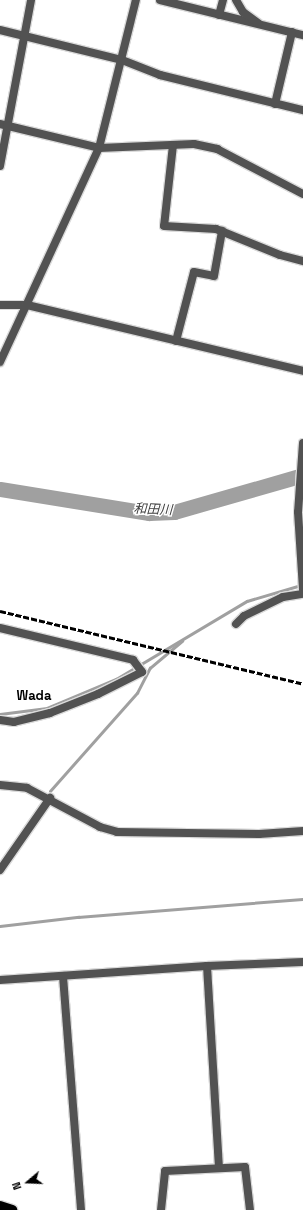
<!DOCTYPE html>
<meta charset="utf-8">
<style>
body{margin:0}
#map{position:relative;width:303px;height:1210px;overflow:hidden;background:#fff;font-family:"Space Grotesk","Noto Sans JP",sans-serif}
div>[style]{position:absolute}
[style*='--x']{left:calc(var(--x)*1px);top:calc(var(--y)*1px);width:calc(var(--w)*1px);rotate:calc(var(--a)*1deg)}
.stream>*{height:2.5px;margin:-1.25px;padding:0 1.25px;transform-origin:1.25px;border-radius:1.25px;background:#a0a0a0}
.river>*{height:15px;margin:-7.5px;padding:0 7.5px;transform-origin:7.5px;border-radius:7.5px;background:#a0a0a0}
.roads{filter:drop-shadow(1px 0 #dbdbdb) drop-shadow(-1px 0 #dbdbdb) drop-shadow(0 1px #dbdbdb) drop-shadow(0 -1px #dbdbdb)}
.minor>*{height:8px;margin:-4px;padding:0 4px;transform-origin:4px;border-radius:4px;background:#525252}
.major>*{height:10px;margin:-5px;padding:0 5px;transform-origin:5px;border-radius:5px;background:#000}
.rail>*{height:2.5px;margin-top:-1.25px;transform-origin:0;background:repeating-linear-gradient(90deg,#000 0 6px,transparent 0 8px)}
span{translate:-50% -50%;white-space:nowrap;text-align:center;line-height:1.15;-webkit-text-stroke:3px #fff;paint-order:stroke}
.water-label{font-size:13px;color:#414141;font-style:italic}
.neighbourhood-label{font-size:13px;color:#000;font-weight:700}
.north{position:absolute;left:8px;top:1162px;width:40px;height:40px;-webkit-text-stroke:3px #fff;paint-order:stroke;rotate:251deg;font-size:11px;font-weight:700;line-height:16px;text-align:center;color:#000}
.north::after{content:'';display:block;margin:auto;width:14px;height:18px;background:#000;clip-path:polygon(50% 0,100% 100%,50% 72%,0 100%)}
</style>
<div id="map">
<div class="stream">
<div style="--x:0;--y:714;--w:47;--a:-7.3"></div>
<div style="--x:47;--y:708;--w:75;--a:-22.8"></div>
<div style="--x:116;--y:679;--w:152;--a:-30.8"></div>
<div style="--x:247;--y:601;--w:56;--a:-16.5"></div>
<div style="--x:50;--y:791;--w:131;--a:-48.4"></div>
<div style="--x:137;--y:693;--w:28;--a:-63"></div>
<div style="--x:150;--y:668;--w:42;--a:-40.2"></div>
<div style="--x:0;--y:863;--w:75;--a:-55.3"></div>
<div style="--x:0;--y:926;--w:79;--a:-6.6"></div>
<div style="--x:78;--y:917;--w:226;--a:-4.6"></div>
</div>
<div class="river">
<div style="--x:0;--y:489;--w:151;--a:9.2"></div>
<div style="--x:149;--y:513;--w:25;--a:-2"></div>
<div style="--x:174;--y:512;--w:134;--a:-16"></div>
</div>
<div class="roads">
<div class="minor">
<div style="--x:160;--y:0;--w:147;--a:13.8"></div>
<div style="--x:236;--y:0;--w:14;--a:60"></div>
<div style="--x:243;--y:12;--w:19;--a:36"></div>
<div style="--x:219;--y:15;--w:16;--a:-75"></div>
<div style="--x:0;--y:30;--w:126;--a:13.8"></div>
<div style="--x:122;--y:60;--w:41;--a:21.5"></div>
<div style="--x:160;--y:75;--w:147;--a:13.8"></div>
<div style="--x:275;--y:104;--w:74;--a:-76.7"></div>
<div style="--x:0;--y:124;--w:102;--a:13.6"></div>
<div style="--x:99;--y:148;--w:95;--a:-2.4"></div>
<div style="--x:194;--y:144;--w:24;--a:12"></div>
<div style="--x:217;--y:149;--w:97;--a:27.6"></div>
<div style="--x:173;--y:145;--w:81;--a:96.3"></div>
<div style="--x:164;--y:226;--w:52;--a:3.3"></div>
<div style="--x:216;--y:229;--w:69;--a:22.1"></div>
<div style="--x:280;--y:255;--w:24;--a:15"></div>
<div style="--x:0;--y:166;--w:169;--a:-79.4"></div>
<div style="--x:0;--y:305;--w:27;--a:0"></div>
<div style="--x:27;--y:305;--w:284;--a:13.4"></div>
<div style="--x:176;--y:341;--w:71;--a:-75.4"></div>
<div style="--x:194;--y:272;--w:20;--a:11"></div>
<div style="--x:214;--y:276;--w:46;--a:-79.9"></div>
<div style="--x:0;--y:362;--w:236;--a:-65.2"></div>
<div style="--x:99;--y:148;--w:153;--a:-76"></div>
<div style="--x:303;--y:443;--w:69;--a:94.1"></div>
<div style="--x:298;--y:512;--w:78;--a:86.3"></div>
<div style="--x:236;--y:624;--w:11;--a:-45"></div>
<div style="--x:244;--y:616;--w:43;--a:-26"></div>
<div style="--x:283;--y:597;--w:20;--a:-9"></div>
<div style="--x:0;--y:628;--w:137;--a:13.5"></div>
<div style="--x:133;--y:660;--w:15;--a:53"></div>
<div style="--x:142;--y:672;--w:49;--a:153.4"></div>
<div style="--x:98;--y:694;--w:52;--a:158.4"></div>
<div style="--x:50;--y:713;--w:37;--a:166"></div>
<div style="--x:14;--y:722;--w:14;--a:-172"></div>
<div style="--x:0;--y:785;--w:27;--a:6"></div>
<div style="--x:27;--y:788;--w:83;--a:28.1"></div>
<div style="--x:100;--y:827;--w:18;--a:16"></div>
<div style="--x:117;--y:832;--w:142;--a:0.8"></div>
<div style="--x:259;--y:834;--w:44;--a:-3.9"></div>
<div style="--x:0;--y:870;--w:88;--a:-55.2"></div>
<div style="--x:207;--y:966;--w:201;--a:86.6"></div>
<div style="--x:63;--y:976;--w:235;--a:85.6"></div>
<div style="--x:0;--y:980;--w:207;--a:-3.9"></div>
<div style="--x:207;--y:966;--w:96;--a:-2.4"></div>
<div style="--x:161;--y:1210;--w:39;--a:-84"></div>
<div style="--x:165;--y:1171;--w:80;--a:-2.9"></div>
<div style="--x:245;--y:1167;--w:43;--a:83.4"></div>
</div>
<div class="major">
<div style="--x:0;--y:1206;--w:13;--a:18"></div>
</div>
</div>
<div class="rail">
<div style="--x:0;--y:611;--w:312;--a:13.5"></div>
</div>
<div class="water-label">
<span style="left:153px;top:510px;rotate:2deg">和田川</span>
</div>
<div class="neighbourhood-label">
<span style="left:34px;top:696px">Wada</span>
</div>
<div class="north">N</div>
</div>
